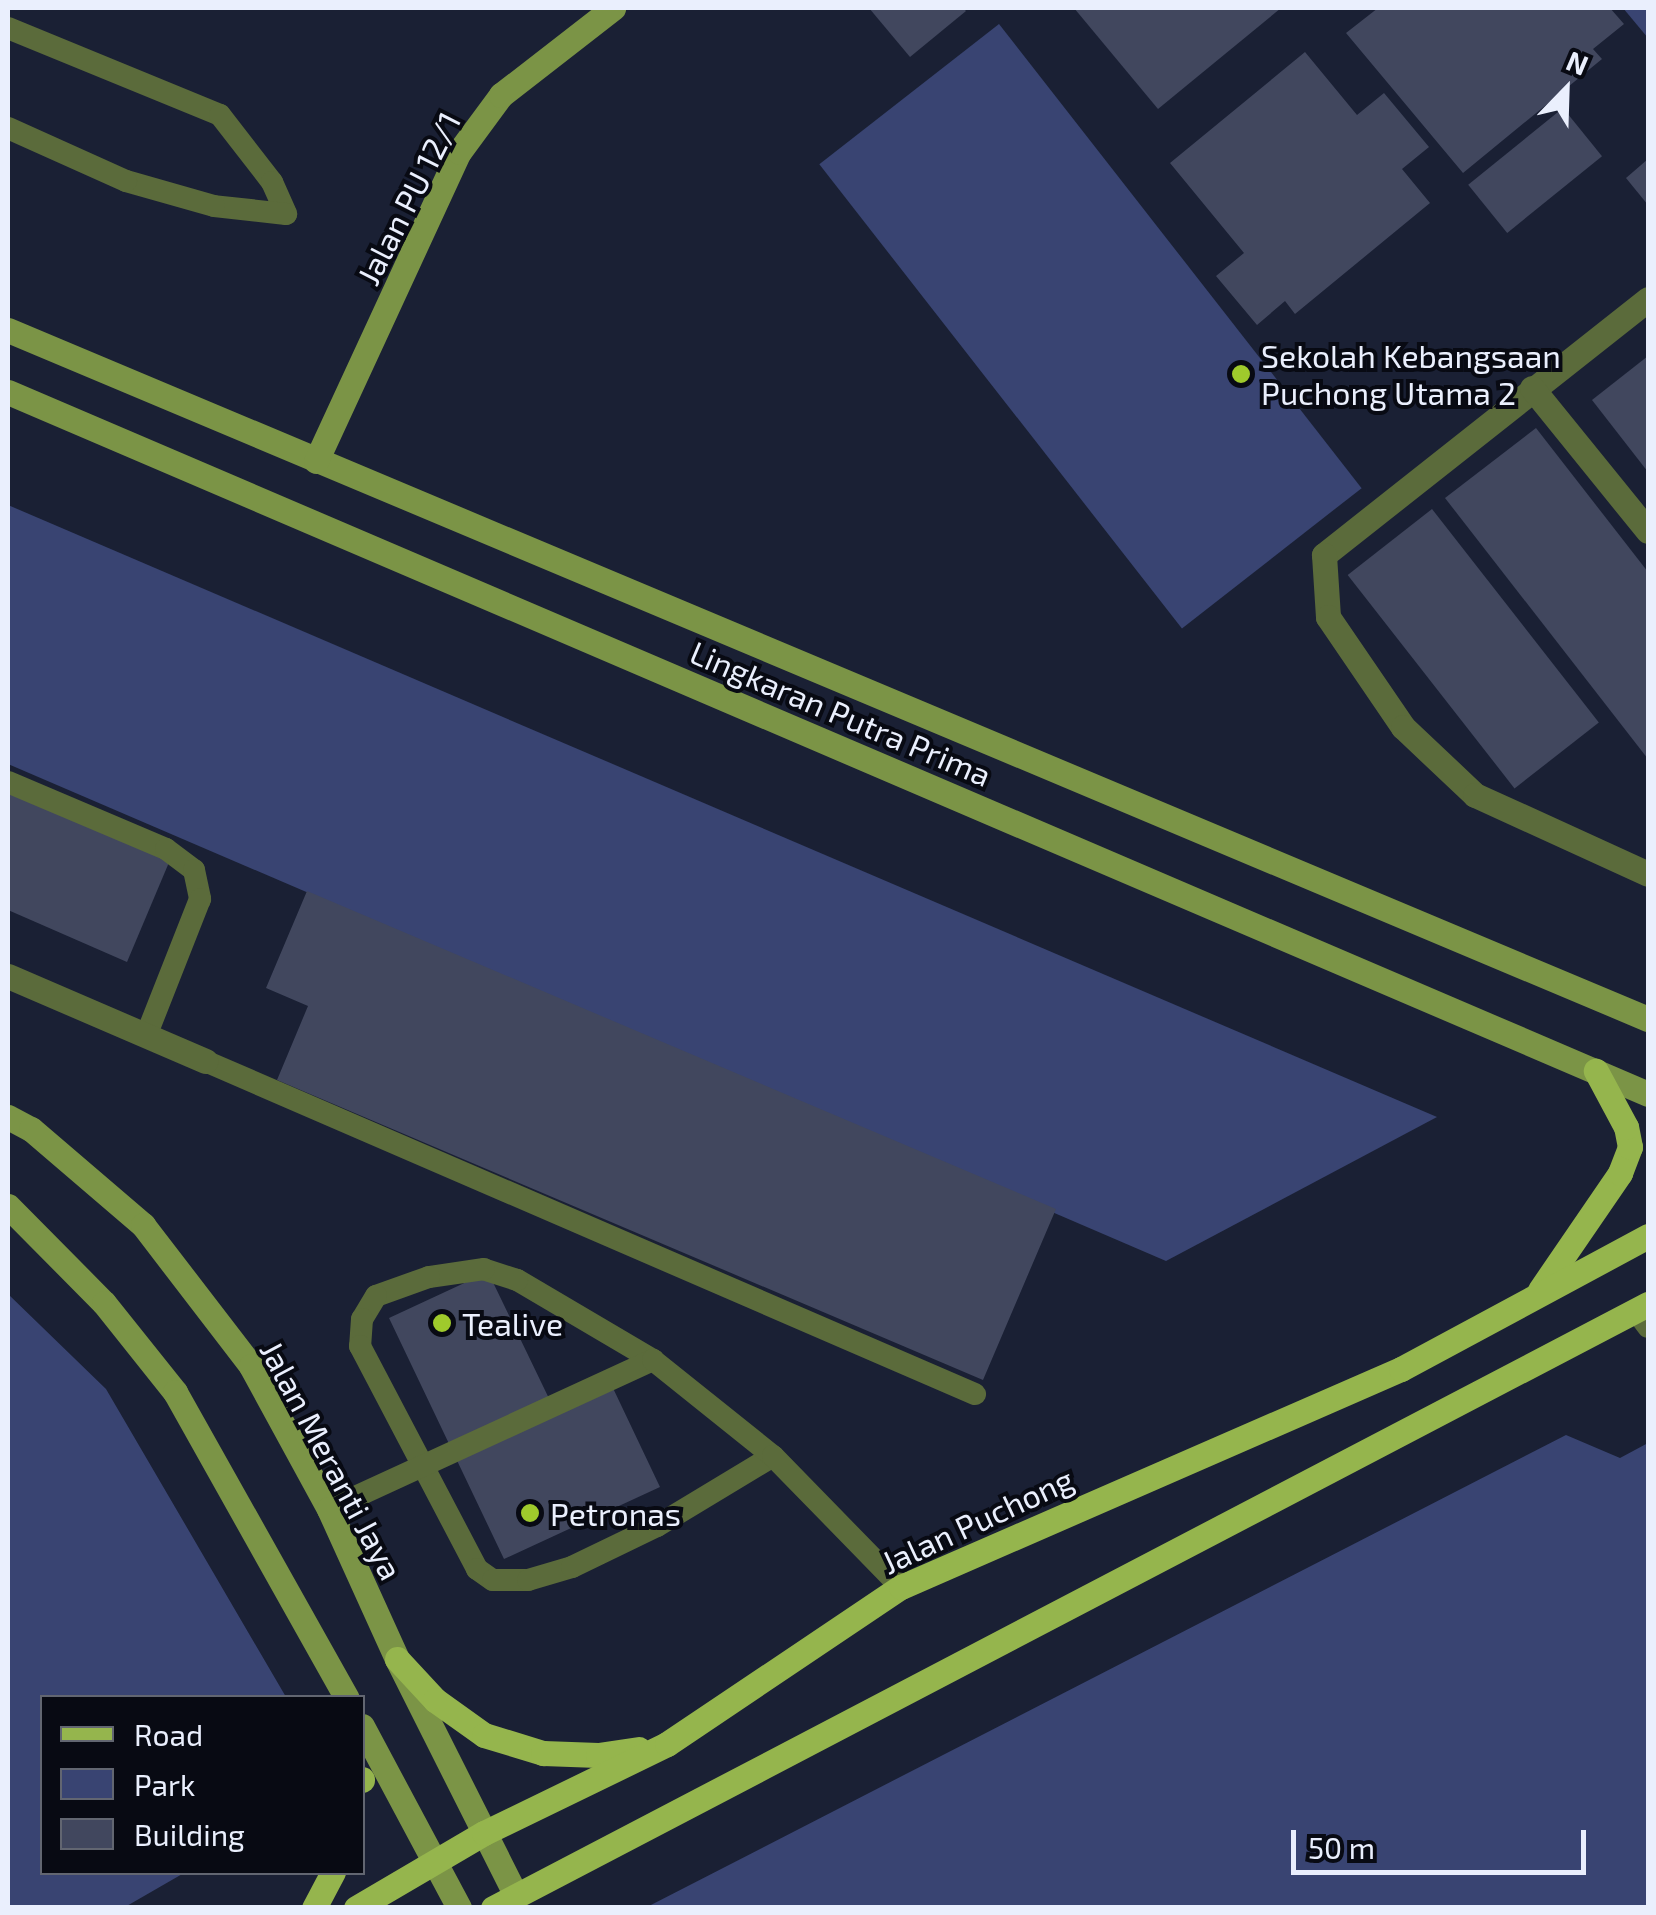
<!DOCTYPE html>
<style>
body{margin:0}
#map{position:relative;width:1656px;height:1915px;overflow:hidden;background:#1a2034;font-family:"Exo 2",sans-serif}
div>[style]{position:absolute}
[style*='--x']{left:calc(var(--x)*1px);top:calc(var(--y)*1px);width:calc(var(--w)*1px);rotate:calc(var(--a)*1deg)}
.green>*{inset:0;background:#394472;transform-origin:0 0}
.building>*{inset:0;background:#41475e;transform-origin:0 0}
.lane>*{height:22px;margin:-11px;padding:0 11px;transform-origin:11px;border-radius:11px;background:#5b6b3b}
.street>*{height:25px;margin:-12.5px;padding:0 12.5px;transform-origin:12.5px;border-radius:12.5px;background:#5b6b3b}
.secondary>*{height:25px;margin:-12.5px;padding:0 12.5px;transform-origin:12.5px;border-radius:12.5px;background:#7b9446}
.primary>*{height:25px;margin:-12.5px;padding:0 12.5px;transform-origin:12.5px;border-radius:12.5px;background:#95b54d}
.dots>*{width:28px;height:28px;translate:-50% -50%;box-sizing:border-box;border:5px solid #080a13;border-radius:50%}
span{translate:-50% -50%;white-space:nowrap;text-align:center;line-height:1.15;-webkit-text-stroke:8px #080a13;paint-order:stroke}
.street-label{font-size:32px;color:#eaeffd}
.poi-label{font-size:32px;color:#eaeffd}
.left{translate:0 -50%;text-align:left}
.frame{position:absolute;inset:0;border:10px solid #eaeffd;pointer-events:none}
.legend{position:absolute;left:40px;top:1695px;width:325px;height:180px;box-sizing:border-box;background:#080a13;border:2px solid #626671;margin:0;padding:12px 18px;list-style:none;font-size:30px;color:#eaeffd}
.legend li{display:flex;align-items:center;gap:20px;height:50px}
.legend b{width:50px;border:2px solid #626671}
.north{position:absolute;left:1516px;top:40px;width:100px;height:100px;-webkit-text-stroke:8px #080a13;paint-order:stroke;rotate:23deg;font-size:28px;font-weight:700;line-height:40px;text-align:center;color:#eaeffd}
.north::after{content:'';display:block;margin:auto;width:35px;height:45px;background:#eaeffd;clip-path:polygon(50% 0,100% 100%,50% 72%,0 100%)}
.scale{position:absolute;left:1291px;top:1830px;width:295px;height:45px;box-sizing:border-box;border:5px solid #eaeffd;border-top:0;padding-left:12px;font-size:30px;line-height:35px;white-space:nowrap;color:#eaeffd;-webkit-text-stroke:8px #080a13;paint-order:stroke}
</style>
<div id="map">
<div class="green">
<div style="clip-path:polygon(1623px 8px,1648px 8px,1648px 38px)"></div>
<div style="left:999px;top:24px;width:589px;height:228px;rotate:52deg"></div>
<div style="clip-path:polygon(8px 505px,1437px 1117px,1166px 1261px,8px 764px)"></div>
<div style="clip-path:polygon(8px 1294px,106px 1389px,286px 1697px,42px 1698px,42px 1872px,184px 1873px,125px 1907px,8px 1907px)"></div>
<div style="clip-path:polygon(1566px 1435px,1620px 1458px,1648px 1443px,1648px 1907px,647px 1907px)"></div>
</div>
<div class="building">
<div style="clip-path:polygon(869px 8px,963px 8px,966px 11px,910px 57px)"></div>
<div style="clip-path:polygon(1074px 8px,1281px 8px,1158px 109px)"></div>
<div style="clip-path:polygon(1378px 8px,1610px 8px,1624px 24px,1593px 49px,1602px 59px,1463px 173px,1346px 33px)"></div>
<div style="clip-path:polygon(1305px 52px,1357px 115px,1384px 93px,1429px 147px,1402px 169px,1430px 203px,1295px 314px,1285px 301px,1257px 325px,1216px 276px,1244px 253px,1170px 163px)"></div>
<div style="left:1563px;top:108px;width:62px;height:122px;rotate:51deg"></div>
<div style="clip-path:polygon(1648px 159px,1648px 205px,1626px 178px)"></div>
<div style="clip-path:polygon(1648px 356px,1648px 472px,1592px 400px)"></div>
<div style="clip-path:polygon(1536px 428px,1648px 572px,1648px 759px,1445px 498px)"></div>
<div style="left:1432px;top:509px;width:271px;height:107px;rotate:52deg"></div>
<div style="clip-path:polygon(8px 790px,170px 860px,127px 962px,8px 910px)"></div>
<div style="clip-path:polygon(307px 891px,1056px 1209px,983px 1380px,277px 1080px,308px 1006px,266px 988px)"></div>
<div style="clip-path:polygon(488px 1272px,556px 1413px,612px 1386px,660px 1487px,504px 1559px,389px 1318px)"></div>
</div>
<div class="lane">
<div style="--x:8;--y:28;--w:229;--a:22.3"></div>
<div style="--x:220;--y:115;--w:85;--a:52.2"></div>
<div style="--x:272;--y:182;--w:35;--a:66"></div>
<div style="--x:286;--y:214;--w:72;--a:-173.7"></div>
<div style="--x:214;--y:206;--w:91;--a:-164.1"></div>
<div style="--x:126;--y:181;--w:129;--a:-155.8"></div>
<div style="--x:8;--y:782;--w:172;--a:23"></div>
<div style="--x:166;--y:849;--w:35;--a:37"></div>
<div style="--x:194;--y:870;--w:30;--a:78"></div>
<div style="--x:200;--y:899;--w:147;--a:111.5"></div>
<div style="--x:205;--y:1061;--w:839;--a:23.39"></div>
<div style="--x:1636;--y:1311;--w:20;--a:53"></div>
<div style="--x:653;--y:1360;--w:158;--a:-149.5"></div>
<div style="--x:517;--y:1280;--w:35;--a:-162"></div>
<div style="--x:484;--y:1269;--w:56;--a:171.7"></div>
<div style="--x:429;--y:1277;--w:56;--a:160.3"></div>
<div style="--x:376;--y:1296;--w:27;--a:121"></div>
<div style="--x:362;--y:1319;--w:27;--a:94"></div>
<div style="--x:360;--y:1346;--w:252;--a:62.3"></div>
<div style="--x:477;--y:1569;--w:19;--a:35"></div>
<div style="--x:493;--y:1580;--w:35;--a:0"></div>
<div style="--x:528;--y:1580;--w:46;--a:-16.5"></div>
<div style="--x:572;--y:1567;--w:94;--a:-25.8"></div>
<div style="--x:657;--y:1526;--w:135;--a:-31.1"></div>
<div style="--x:329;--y:1509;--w:357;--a:-24.7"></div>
<div style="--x:653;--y:1360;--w:154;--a:38.7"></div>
<div style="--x:773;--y:1456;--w:183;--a:45.7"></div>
</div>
<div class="street">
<div style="--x:1648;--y:299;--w:413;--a:141.7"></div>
<div style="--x:1324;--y:555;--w:62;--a:86.3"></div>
<div style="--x:1328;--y:617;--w:133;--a:55.7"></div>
<div style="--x:1403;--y:727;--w:99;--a:43.4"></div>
<div style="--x:1475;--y:795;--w:190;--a:24.5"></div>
<div style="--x:1532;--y:388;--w:184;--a:51"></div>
<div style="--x:8;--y:976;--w:215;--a:23.3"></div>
</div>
<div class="secondary">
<div style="--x:8;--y:330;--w:1779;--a:22.79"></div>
<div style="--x:8;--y:392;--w:1784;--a:23.17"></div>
<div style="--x:316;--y:461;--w:340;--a:-65.2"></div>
<div style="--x:459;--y:152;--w:71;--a:-53.6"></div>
<div style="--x:501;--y:95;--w:142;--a:-37.8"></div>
<div style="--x:8;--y:1117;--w:26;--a:28"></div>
<div style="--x:31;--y:1129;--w:148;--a:40.6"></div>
<div style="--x:143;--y:1225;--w:178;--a:52.5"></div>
<div style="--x:251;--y:1366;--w:163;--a:61.4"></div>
<div style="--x:329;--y:1509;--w:165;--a:65.6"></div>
<div style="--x:397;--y:1659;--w:265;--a:63.3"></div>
<div style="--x:8;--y:1206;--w:136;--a:45.3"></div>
<div style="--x:104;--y:1303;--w:114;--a:51.4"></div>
<div style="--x:175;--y:1392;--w:351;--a:60.7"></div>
<div style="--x:362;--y:1726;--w:206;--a:61.9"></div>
</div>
<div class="primary">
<div style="--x:1540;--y:1290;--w:142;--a:-55.6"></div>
<div style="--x:1620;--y:1173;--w:28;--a:-69"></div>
<div style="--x:1630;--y:1147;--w:20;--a:-101"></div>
<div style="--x:1626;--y:1127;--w:64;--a:-118.2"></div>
<div style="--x:397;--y:1659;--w:56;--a:47.2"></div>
<div style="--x:435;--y:1700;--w:60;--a:35.5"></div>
<div style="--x:484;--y:1735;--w:62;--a:17"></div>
<div style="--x:543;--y:1753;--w:55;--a:2.1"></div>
<div style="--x:598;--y:1755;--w:41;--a:-8.3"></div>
<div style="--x:362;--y:1779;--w:1;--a:90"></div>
<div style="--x:314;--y:1908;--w:41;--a:-62.2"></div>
<div style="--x:356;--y:1908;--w:148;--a:-30.4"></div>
<div style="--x:484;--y:1833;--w:203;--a:-25.9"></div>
<div style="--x:667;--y:1744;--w:282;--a:-33.9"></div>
<div style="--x:901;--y:1587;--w:545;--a:-23.56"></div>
<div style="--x:1401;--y:1369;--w:281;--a:-28.3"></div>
<div style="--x:493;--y:1908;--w:1303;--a:-27.61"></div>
</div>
<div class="dots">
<div style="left:1241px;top:374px;background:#9fca2c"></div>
<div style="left:442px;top:1323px;background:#9fca2c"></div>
<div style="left:530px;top:1513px;background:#9fca2c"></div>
</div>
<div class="street-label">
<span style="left:408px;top:198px;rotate:-63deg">Jalan PU 12/1</span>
<span style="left:841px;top:713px;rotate:23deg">Lingkaran Putra Prima</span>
<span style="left:332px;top:1460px;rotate:62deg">Jalan Meranti Jaya</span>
<span style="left:977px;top:1520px;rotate:-25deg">Jalan Puchong</span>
</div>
<div class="poi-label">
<span class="left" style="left:1261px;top:374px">Sekolah Kebangsaan<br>Puchong Utama 2</span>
<span class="left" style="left:462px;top:1323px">Tealive</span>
<span class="left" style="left:550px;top:1513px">Petronas</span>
</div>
<div class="frame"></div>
<ul class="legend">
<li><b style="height:12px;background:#95b54d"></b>Road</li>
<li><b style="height:28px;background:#394472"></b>Park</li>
<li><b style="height:28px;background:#41475e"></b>Building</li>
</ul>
<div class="north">N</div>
<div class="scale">50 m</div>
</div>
